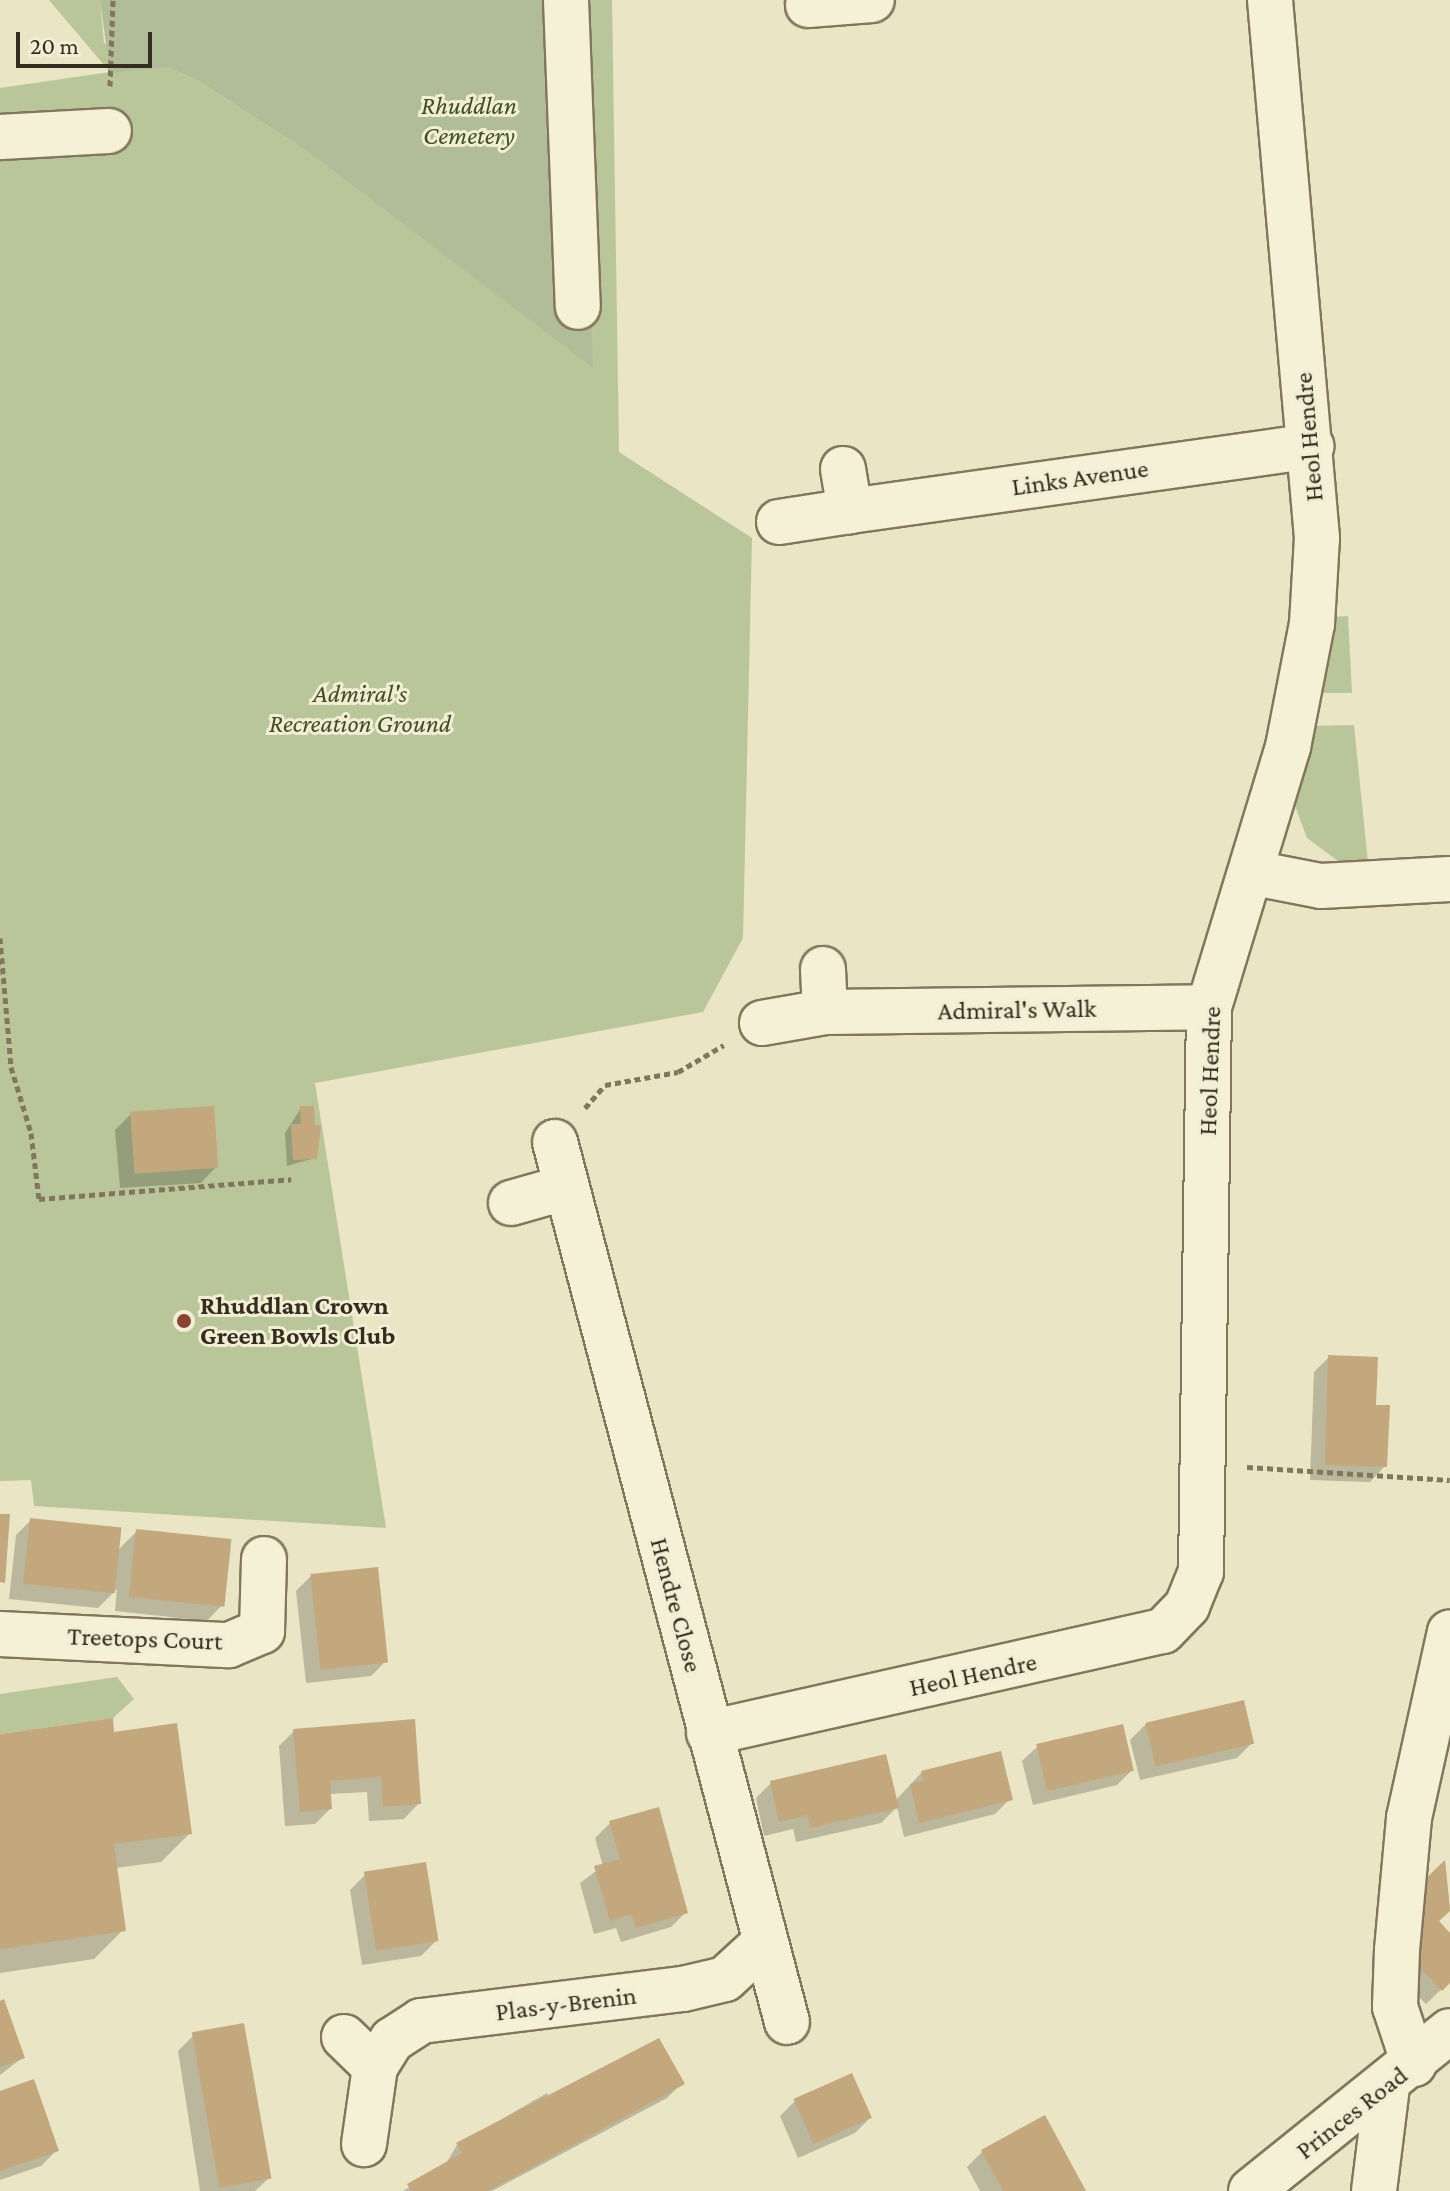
<!DOCTYPE html>
<style>
body{margin:0}
#map{position:relative;width:1450px;height:2191px;overflow:hidden;background:#e9e5c5;font-family:"Crimson Pro",serif}
div>[style]{position:absolute}
[style*='--x']{left:calc(var(--x)*1px);top:calc(var(--y)*1px);width:calc(var(--w)*1px);rotate:calc(var(--a)*1deg)}
.green>*{inset:0;background:#b9c69a}
.cemetery>*{inset:0;background:#b1bc98}
.shadow>*{inset:0;background:#0003}
.building>*{inset:0;background:#c3a87e;transform-origin:0 0}
.path>*{height:5px;margin-top:-2.5px;transform-origin:0;background:repeating-linear-gradient(90deg,#82775d 0 6px,transparent 0 10px)}
.roads{filter:drop-shadow(2px 0 #82775d) drop-shadow(-2px 0 #82775d) drop-shadow(0 2px #82775d) drop-shadow(0 -2px #82775d)}
.minor>*{height:44px;margin:-22px;padding:0 22px;transform-origin:22px;border-radius:22px;background:#f5f1d7}
.dots>*{width:22px;height:22px;translate:-50% -50%;box-sizing:border-box;border:4px solid #f1eed3;border-radius:50%}
span{translate:-50% -50%;white-space:nowrap;text-align:center;line-height:1.15;-webkit-text-stroke:6px #f1eed3;paint-order:stroke}
.park-label{font-size:26px;color:#3d4e28;font-style:italic}
.street-label{font-size:26px;color:#342d1f}
.poi-label{font-size:26px;color:#342d1f;font-weight:700}
.left{translate:0 -50%;text-align:left}
.scale{position:absolute;left:16px;top:32px;width:136px;height:36px;box-sizing:border-box;border:4px solid #342d1f;border-top:0;padding-left:10px;font-size:24px;line-height:28px;white-space:nowrap;color:#342d1f;-webkit-text-stroke:6px #f1eed3;paint-order:stroke}
</style>
<div id="map">
<div class="green">
<div style="clip-path:polygon(49px 0,100px 0,104px 43px,145px 68px,167px 67px,199px 81px,308px 152px,593px 367px,590px 0,612px 0,619px 452px,752px 538px,743px 938px,703px 1012px,315px 1083px,386px 1528px,34px 1506px,31px 1480px,0 1481px,0 88px,110px 72px)"></div>
<div style="clip-path:polygon(1348px 616px,1352px 693px,1317px 693px,1331px 617px)"></div>
<div style="clip-path:polygon(1354px 725px,1368px 863px,1342px 864px,1307px 838px,1294px 803px,1307px 726px)"></div>
<div style="clip-path:polygon(117px 1677px,134px 1699px,113px 1718px,0 1734px,0 1694px)"></div>
</div>
<div class="cemetery">
<div style="clip-path:polygon(100px 0,590px 0,593px 368px,308px 152px,199px 81px,167px 67px,110px 73px)"></div>
</div>
<div class="shadow">
<div style="clip-path:polygon(301px 1108px,315px 1158px,287px 1166px,285px 1133px)"></div>
<div style="clip-path:polygon(130px 1115px,216px 1167px,201px 1183px,120px 1188px,115px 1130px)"></div>
<div style="clip-path:polygon(1329px 1357px,1385px 1466px,1370px 1482px,1310px 1480px,1314px 1372px)"></div>
<div style="clip-path:polygon(31px 1520px,117px 1551px,137px 1531px,222px 1605px,207px 1621px,115px 1611px,117px 1589px,98px 1608px,9px 1599px,16px 1535px)"></div>
<div style="clip-path:polygon(311px 1576px,386px 1661px,371px 1676px,306px 1683px,296px 1591px)"></div>
<div style="clip-path:polygon(413px 1721px,419px 1803px,404px 1819px,369px 1821px,367px 1792px,329px 1794px,330px 1809px,315px 1824px,285px 1826px,279px 1746px,294px 1731px)"></div>
<div style="clip-path:polygon(1146px 1724px,1252px 1743px,1237px 1758px,1140px 1780px,1130px 1740px)"></div>
<div style="clip-path:polygon(0 1736px,190px 1833px,161px 1862px,115px 1868px,123px 1930px,94px 1959px,0 1973px)"></div>
<div style="clip-path:polygon(1038px 1746px,1132px 1770px,1117px 1785px,1033px 1805px,1022px 1761px)"></div>
<div style="clip-path:polygon(922px 1772px,1010px 1799px,995px 1814px,904px 1837px,897px 1807px,881px 1823px,796px 1842px,793px 1829px,764px 1836px,756px 1798px,771px 1783px,895px 1801px)"></div>
<div style="clip-path:polygon(610px 1823px,686px 1912px,671px 1927px,621px 1942px,616px 1928px,594px 1934px,580px 1883px,603px 1866px,595px 1838px)"></div>
<div style="clip-path:polygon(1445px 1862px,1450px 1909px,1437px 1921px,1450px 1936px,1450px 1981px,1426px 2004px,1396px 1973px,1409px 1898px)"></div>
<div style="clip-path:polygon(365px 1875px,437px 1940px,421px 1956px,362px 1965px,350px 1890px)"></div>
<div style="clip-path:polygon(0 2003px,22px 2058px,0 2075px)"></div>
<div style="clip-path:polygon(193px 2036px,269px 2178px,255px 2191px,200px 2191px,178px 2051px)"></div>
<div style="clip-path:polygon(851px 2076px,870px 2118px,855px 2133px,798px 2158px,780px 2116px,795px 2101px)"></div>
<div style="clip-path:polygon(682px 2083px,667px 2098px,492px 2191px,403px 2191px,445px 2165px,457px 2145px,547px 2093px,551px 2102px)"></div>
<div style="clip-path:polygon(0 2093px,56px 2151px,41px 2166px,0 2180px)"></div>
<div style="clip-path:polygon(982px 2152px,1084px 2191px,980px 2191px,967px 2167px)"></div>
</div>
<div class="building">
<div style="left:214px;top:1106px;width:62px;height:84px;rotate:86deg"></div>
<div style="clip-path:polygon(300px 1106px,314px 1106px,315px 1125px,321px 1125px,317px 1159px,293px 1160px,291px 1124px,301px 1124px)"></div>
<div style="clip-path:polygon(1328px 1355px,1378px 1357px,1376px 1405px,1390px 1405px,1387px 1467px,1325px 1465px)"></div>
<div style="clip-path:polygon(0 1514px,10px 1514px,5px 1583px,0 1582px)"></div>
<div style="left:30px;top:1518px;width:92px;height:66px;rotate:6deg"></div>
<div style="left:136px;top:1529px;width:96px;height:68px;rotate:6deg"></div>
<div style="left:378px;top:1567px;width:96px;height:68px;rotate:84deg"></div>
<div style="left:1244px;top:1700px;width:45px;height:101px;rotate:77deg"></div>
<div style="clip-path:polygon(113px 1718px,114px 1732px,177px 1723px,192px 1834px,114px 1844px,126px 1931px,0 1949px,0 1734px)"></div>
<div style="clip-path:polygon(415px 1719px,421px 1804px,383px 1807px,381px 1777px,330px 1781px,332px 1809px,300px 1812px,293px 1729px)"></div>
<div style="left:1123px;top:1724px;width:48px;height:89px;rotate:77deg"></div>
<div style="clip-path:polygon(1001px 1751px,1013px 1800px,919px 1823px,910px 1784px,924px 1780px,921px 1771px)"></div>
<div style="clip-path:polygon(886px 1754px,899px 1808px,810px 1828px,808px 1815px,779px 1822px,770px 1781px)"></div>
<div style="clip-path:polygon(659px 1807px,688px 1913px,636px 1928px,631px 1914px,610px 1921px,594px 1866px,620px 1859px,609px 1821px)"></div>
<div style="clip-path:polygon(1445px 1860px,1450px 1911px,1439px 1921px,1450px 1933px,1450px 1983px,1442px 1991px,1410px 1957px,1423px 1881px)"></div>
<div style="left:426px;top:1862px;width:80px;height:63px;rotate:81deg"></div>
<div style="clip-path:polygon(4px 1999px,25px 2058px,0 2067px,0 2001px)"></div>
<div style="left:244px;top:2023px;width:158px;height:53px;rotate:80deg"></div>
<div style="clip-path:polygon(659px 2038px,685px 2084px,488px 2191px,411px 2191px,407px 2184px,462px 2153px,456px 2143px)"></div>
<div style="left:852px;top:2073px;width:49px;height:64px;rotate:66deg"></div>
<div style="clip-path:polygon(34px 2079px,59px 2151px,0 2171px,0 2091px)"></div>
<div style="clip-path:polygon(1045px 2115px,1086px 2191px,1003px 2191px,981px 2150px)"></div>
</div>
<div class="path">
<div style="--x:110;--y:86;--w:86;--a:-88"></div>
<div style="--x:0;--y:938;--w:129;--a:85.1"></div>
<div style="--x:11;--y:1067;--w:69;--a:73.1"></div>
<div style="--x:31;--y:1133;--w:66;--a:83.1"></div>
<div style="--x:39;--y:1199;--w:253;--a:-4.5"></div>
<div style="--x:585;--y:1108;--w:30;--a:-49"></div>
<div style="--x:605;--y:1085;--w:74;--a:-10.1"></div>
<div style="--x:678;--y:1072;--w:53;--a:-30.4"></div>
<div style="--x:1247;--y:1467;--w:203;--a:3.7"></div>
</div>
<div class="roads">
<div class="minor">
<div style="--x:566;--y:0;--w:307;--a:87.8"></div>
<div style="--x:808;--y:5;--w:64;--a:-4.5"></div>
<div style="--x:0;--y:137;--w:109;--a:-3.2"></div>
<div style="--x:843;--y:469;--w:43;--a:80.5"></div>
<div style="--x:850;--y:511;--w:466;--a:-8"></div>
<div style="--x:779;--y:522;--w:72;--a:-8.8"></div>
<div style="--x:1254;--y:873;--w:68;--a:11"></div>
<div style="--x:1321;--y:886;--w:129;--a:-3.1"></div>
<div style="--x:825;--y:1012;--w:384;--a:-0.7"></div>
<div style="--x:762;--y:1023;--w:64;--a:-9.9"></div>
<div style="--x:825;--y:1012;--w:43;--a:-92.7"></div>
<div style="--x:555;--y:1142;--w:910;--a:75.23"></div>
<div style="--x:511;--y:1203;--w:58;--a:-15.9"></div>
<div style="--x:0;--y:1634;--w:229;--a:2.8"></div>
<div style="--x:229;--y:1645;--w:36;--a:-23"></div>
<div style="--x:262;--y:1631;--w:72;--a:-88.4"></div>
<div style="--x:709;--y:1733;--w:465;--a:-12.7"></div>
<div style="--x:1163;--y:1631;--w:35;--a:-46"></div>
<div style="--x:1187;--y:1606;--w:37;--a:-68"></div>
<div style="--x:1201;--y:1572;--w:565;--a:-89.19"></div>
<div style="--x:1209;--y:1007;--w:272;--a:-73.1"></div>
<div style="--x:1288;--y:747;--w:125;--a:-79"></div>
<div style="--x:1312;--y:624;--w:86;--a:-86.7"></div>
<div style="--x:1317;--y:538;--w:540;--a:-94.99"></div>
<div style="--x:344;--y:2037;--w:43;--a:44.1"></div>
<div style="--x:375;--y:2067;--w:78;--a:98.1"></div>
<div style="--x:1414;--y:2064;--w:60;--a:-108.4"></div>
<div style="--x:1395;--y:2007;--w:57;--a:-88"></div>
<div style="--x:1397;--y:1950;--w:133;--a:-84.8"></div>
<div style="--x:1409;--y:1818;--w:190;--a:-77.6"></div>
<div style="--x:375;--y:2067;--w:32;--a:-58"></div>
<div style="--x:392;--y:2040;--w:35;--a:-33"></div>
<div style="--x:421;--y:2021;--w:264;--a:-7"></div>
<div style="--x:683;--y:1989;--w:43;--a:-13.4"></div>
<div style="--x:725;--y:1979;--w:50;--a:-42.6"></div>
<div style="--x:1251;--y:2191;--w:255;--a:-38.8"></div>
<div style="--x:1374;--y:2191;--w:106;--a:-82.9"></div>
</div>
</div>
<div class="dots">
<div style="left:184px;top:1321px;background:#8b4233"></div>
</div>
<div class="park-label">
<span style="left:469px;top:121px">Rhuddlan<br>Cemetery</span>
<span style="left:360px;top:709px">Admiral's<br>Recreation Ground</span>
</div>
<div class="street-label">
<span style="left:1309px;top:437px;rotate:-95deg">Heol Hendre</span>
<span style="left:1080px;top:478px;rotate:-8deg">Links Avenue</span>
<span style="left:1017px;top:1010px;rotate:-1deg">Admiral's Walk</span>
<span style="left:1210px;top:1071px;rotate:-88deg">Heol Hendre</span>
<span style="left:676px;top:1605px;rotate:75deg">Hendre Close</span>
<span style="left:145px;top:1639px;rotate:2deg">Treetops Court</span>
<span style="left:973px;top:1675px;rotate:-12deg">Heol Hendre</span>
<span style="left:566px;top:2004px;rotate:-7deg">Plas-y-Brenin</span>
<span style="left:1352px;top:2113px;rotate:-38deg">Princes Road</span>
</div>
<div class="poi-label">
<span class="left" style="left:200px;top:1321px">Rhuddlan Crown<br>Green Bowls Club</span>
</div>
<div class="scale">20 m</div>
</div>
